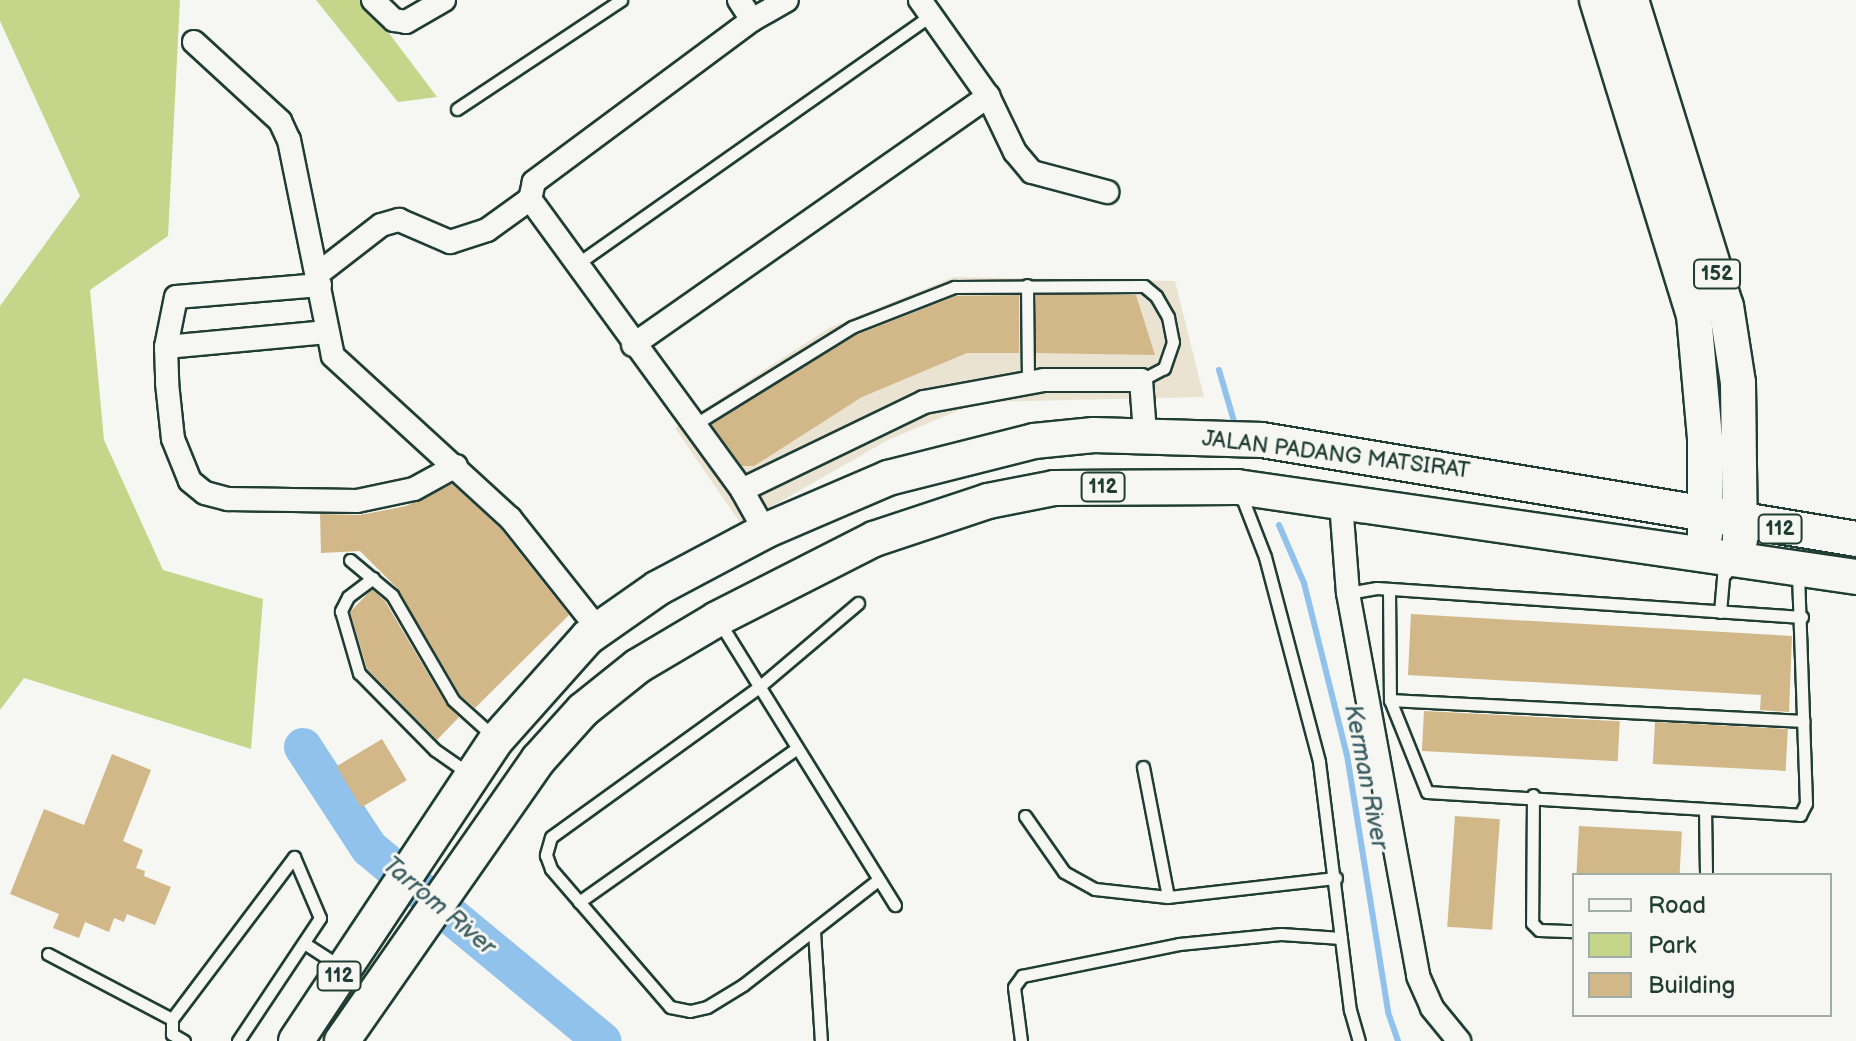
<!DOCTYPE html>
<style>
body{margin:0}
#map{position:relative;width:1856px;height:1041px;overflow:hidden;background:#f6f6f2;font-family:"Balsamiq Sans",sans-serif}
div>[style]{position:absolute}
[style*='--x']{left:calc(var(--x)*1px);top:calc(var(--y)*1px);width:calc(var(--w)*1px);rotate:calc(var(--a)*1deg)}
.built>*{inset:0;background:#ebe3d2}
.green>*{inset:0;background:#c5d589}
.stream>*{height:6px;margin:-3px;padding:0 3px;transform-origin:3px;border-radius:3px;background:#90c2ec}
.river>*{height:38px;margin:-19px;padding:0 19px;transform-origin:19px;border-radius:19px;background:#90c2ec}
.building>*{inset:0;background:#d2b888;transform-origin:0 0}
.roads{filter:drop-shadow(2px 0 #1f3d34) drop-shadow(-2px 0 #1f3d34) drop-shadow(0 2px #1f3d34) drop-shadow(0 -2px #1f3d34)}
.service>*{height:11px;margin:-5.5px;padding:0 5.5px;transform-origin:5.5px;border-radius:5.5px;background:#f6f6f2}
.minor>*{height:22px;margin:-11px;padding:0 11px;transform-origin:11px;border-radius:11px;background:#f6f6f2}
.primary>*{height:34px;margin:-17px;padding:0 17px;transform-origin:17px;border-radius:17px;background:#f6f6f2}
span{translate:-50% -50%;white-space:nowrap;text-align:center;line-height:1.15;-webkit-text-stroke:6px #f6f6f2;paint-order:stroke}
.shield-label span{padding:2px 6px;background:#f6f6f2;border:2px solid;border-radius:6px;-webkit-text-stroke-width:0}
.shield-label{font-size:20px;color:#1f3d34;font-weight:700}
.street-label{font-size:22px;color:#1f3d34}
.water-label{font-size:24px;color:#3b5e62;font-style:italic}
.legend{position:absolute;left:1572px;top:873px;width:260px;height:144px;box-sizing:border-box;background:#f6f6f2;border:2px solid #a0aca6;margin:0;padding:10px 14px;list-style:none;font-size:24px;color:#1f3d34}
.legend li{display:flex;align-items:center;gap:16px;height:40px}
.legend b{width:40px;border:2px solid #a0aca6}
</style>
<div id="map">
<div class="built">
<div style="clip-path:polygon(954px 277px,1175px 281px,1204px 397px,979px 402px,888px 440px,741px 524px,675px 428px,829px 328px)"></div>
</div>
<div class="green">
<div style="clip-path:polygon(0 0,180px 0,168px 236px,90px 290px,104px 440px,163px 570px,263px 599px,251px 749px,24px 678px,0 710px,0 306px,80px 196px,0 21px)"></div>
<div style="clip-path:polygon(316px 0,364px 0,437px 97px,398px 102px)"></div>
</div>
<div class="stream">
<div style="--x:1219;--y:370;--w:60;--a:73.7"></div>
<div style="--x:1279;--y:525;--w:63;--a:66.7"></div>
<div style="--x:1304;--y:583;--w:177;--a:76"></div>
<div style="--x:1347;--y:755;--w:260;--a:80.9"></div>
<div style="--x:1388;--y:1012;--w:31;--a:71"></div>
</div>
<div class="river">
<div style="--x:303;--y:747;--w:121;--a:56.8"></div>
<div style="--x:369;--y:848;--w:303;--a:39.6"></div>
</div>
<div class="building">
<div style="clip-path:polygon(1019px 295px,1019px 353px,967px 353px,862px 397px,754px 466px,742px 466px,711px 424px,856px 335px,956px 296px)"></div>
<div style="clip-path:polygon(1036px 295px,1136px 295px,1155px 355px,1036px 353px)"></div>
<div style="clip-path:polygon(452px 484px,500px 528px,569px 615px,475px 708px,460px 695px,398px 589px,360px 551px,321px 553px,320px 514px,360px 515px,406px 506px)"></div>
<div style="clip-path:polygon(372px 589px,385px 601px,446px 704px,459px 717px,437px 740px,367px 669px,350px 612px)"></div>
<div style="clip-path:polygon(1411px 614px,1792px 636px,1789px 712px,1760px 710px,1761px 695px,1408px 675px)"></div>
<div style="left:1424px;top:711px;width:196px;height:40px;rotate:3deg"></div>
<div style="left:1655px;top:722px;width:133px;height:42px;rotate:3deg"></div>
<div style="left:382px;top:739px;width:48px;height:53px;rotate:59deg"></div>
<div style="clip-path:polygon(112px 754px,151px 770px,123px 841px,143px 850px,136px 868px,145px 871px,144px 876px,171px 887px,155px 925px,127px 914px,124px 922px,114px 918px,109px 932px,85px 922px,79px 938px,53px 928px,59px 914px,10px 894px,44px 809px,84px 825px)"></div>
<div style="left:1455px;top:816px;width:45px;height:111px;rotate:4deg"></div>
<div style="left:1579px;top:826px;width:103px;height:48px;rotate:3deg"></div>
</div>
<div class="roads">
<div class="service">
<div style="--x:457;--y:109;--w:197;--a:-33.6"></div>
<div style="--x:577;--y:264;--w:433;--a:-35.1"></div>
<div style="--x:1027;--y:285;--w:97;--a:89.4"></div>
<div style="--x:694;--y:425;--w:186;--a:-31.8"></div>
<div style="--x:852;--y:327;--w:110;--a:-21.4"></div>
<div style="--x:954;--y:287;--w:190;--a:-0.3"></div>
<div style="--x:1144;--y:286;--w:16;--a:40"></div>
<div style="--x:1156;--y:296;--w:24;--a:60"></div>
<div style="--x:1168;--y:317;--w:25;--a:79"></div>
<div style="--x:1173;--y:342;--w:28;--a:109"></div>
<div style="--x:1164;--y:368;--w:26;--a:152"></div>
<div style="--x:1241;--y:495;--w:66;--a:68.8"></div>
<div style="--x:1265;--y:557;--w:212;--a:75.2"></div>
<div style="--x:1319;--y:762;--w:250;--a:82.9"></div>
<div style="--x:1350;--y:1010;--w:32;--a:74"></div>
<div style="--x:350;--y:560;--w:55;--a:39.8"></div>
<div style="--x:392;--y:595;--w:121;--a:59.8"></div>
<div style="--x:453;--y:700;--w:54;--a:42"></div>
<div style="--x:373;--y:578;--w:31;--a:143"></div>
<div style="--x:348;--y:597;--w:16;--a:117"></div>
<div style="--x:341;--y:611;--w:65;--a:73.8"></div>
<div style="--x:359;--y:673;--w:108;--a:45.4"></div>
<div style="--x:435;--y:750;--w:40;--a:34.9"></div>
<div style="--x:1389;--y:589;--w:111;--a:89.5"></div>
<div style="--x:1390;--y:700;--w:99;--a:68.1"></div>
<div style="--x:1427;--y:792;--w:374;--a:3.5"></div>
<div style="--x:1800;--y:815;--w:13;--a:-63"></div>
<div style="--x:1806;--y:803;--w:231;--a:-92"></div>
<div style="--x:1348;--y:593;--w:29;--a:-10"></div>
<div style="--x:1377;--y:588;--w:426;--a:3.9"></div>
<div style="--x:858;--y:603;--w:130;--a:139.7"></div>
<div style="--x:759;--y:687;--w:256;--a:144.2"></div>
<div style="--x:551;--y:837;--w:19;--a:106"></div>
<div style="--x:546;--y:855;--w:15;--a:70"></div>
<div style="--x:551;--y:869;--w:182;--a:49.2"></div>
<div style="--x:670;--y:1007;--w:20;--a:11"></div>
<div style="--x:690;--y:1011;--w:17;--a:-13"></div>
<div style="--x:707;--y:1007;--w:42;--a:-31.4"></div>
<div style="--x:743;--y:985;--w:172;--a:-37.9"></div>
<div style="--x:1720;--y:612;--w:36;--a:-85"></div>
<div style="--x:1723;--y:576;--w:16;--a:-45"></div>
<div style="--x:720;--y:623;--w:332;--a:58.2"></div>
<div style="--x:1390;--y:700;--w:414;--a:2.9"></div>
<div style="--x:1143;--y:767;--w:132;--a:79.1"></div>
<div style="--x:1533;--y:795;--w:128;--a:90.4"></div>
<div style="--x:1532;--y:923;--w:10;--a:45"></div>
<div style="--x:1539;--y:930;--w:35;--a:2"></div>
<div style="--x:1705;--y:809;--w:66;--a:89.1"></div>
<div style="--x:1025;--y:816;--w:68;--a:55.1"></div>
<div style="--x:1064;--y:872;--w:35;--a:29"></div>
<div style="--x:1095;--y:889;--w:73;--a:6.3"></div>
<div style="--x:1168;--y:897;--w:169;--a:-6.5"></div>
<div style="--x:579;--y:902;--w:267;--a:-35.2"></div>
<div style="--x:814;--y:931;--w:110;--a:86.4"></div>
<div style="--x:304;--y:943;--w:44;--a:33"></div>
<div style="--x:48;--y:954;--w:140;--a:27.7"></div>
<div style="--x:184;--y:1041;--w:14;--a:-150"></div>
<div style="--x:172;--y:1034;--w:15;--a:-90"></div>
<div style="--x:172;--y:1019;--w:203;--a:-53"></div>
<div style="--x:294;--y:857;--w:66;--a:66.9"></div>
<div style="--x:320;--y:918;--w:148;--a:123.7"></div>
<div style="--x:1021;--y:1041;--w:54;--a:-97.4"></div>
<div style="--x:1014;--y:987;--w:14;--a:-54"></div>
<div style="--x:1022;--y:976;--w:160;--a:-11.5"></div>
<div style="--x:1179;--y:944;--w:102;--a:-5.6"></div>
<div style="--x:1281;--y:934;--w:60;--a:3.8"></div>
</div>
<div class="minor">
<div style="--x:373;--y:0;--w:29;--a:44"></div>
<div style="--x:394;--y:20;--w:12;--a:9"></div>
<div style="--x:406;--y:22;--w:44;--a:-30.1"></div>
<div style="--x:739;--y:0;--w:24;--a:57"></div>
<div style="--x:752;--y:20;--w:272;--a:143.4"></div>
<div style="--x:534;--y:182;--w:17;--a:103"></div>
<div style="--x:530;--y:199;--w:360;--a:53.9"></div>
<div style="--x:920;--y:0;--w:118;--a:54.7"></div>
<div style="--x:988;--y:96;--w:62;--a:64.3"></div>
<div style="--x:1015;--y:152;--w:26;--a:50"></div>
<div style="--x:1032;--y:172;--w:78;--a:14.9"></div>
<div style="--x:752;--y:20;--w:40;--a:-29.7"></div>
<div style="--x:194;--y:42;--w:117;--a:42.6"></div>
<div style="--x:280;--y:121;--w:21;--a:65"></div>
<div style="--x:289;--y:140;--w:220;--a:78.5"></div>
<div style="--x:333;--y:356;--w:240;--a:42.5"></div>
<div style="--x:510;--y:518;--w:142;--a:51.6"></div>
<div style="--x:319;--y:273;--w:78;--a:-37.7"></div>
<div style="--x:381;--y:225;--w:19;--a:-16"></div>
<div style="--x:399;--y:220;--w:56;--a:23.3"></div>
<div style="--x:450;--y:242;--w:39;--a:-18"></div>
<div style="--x:487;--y:230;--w:53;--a:-35.8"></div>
<div style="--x:320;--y:285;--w:144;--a:175.2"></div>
<div style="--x:176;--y:297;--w:51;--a:101.3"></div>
<div style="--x:166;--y:347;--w:36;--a:88"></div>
<div style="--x:167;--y:383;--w:56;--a:83.9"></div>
<div style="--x:173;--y:439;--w:45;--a:68"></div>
<div style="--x:190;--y:481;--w:19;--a:39"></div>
<div style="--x:205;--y:493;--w:24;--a:15"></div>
<div style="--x:228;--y:499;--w:129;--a:0.9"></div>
<div style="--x:357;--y:501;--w:58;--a:-11.9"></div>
<div style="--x:414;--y:489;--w:48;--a:-28.7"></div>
<div style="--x:633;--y:345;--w:434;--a:-35"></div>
<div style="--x:166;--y:347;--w:162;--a:-5.3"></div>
<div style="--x:1341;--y:503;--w:90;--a:85.6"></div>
<div style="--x:1348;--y:593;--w:389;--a:79.6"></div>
<div style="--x:1418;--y:976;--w:35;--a:66"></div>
<div style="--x:1432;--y:1008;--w:43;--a:50.7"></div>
<div style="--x:765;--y:531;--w:47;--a:-119.3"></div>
<div style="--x:742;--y:490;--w:202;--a:-25.8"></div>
<div style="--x:924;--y:402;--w:122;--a:-10.4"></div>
<div style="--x:1044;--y:380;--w:97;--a:0"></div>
<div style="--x:1141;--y:380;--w:53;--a:85.7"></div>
</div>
<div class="primary">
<div style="--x:1597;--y:0;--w:330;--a:72.9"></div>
<div style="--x:1694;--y:315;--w:124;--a:84.9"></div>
<div style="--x:1705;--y:439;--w:96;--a:90"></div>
<div style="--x:1631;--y:0;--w:320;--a:72.8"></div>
<div style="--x:1726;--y:306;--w:78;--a:81.1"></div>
<div style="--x:1738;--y:383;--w:157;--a:89.3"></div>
<div style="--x:296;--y:1041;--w:363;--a:-56.4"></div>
<div style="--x:497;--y:739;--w:137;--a:-48.3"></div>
<div style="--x:588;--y:637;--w:85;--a:-35"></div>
<div style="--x:658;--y:588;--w:121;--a:-28"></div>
<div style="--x:765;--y:531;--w:134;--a:-23.3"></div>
<div style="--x:888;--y:478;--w:151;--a:-14.2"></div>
<div style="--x:1034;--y:441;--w:60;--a:-5.7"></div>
<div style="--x:1094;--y:435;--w:168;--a:1.7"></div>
<div style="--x:1262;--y:440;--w:602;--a:9.46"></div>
<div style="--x:342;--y:1041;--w:343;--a:-55.1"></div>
<div style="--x:538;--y:760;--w:67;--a:-48"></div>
<div style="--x:583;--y:710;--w:70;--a:-38.7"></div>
<div style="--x:638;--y:666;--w:92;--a:-30.7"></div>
<div style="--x:717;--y:619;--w:176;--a:-27"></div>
<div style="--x:874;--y:539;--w:120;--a:-18.4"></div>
<div style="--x:988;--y:501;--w:67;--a:-11.1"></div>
<div style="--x:1054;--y:488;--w:183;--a:-0.3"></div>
<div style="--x:1237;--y:487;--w:626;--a:8.27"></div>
</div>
</div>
<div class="shield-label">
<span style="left:1717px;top:274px">152</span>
<span style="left:1103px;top:487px">112</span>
<span style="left:1780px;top:529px">112</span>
<span style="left:339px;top:976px">112</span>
</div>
<div class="street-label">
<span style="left:1336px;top:455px;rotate:7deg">JALAN PADANG MATSIRAT</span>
</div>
<div class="water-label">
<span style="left:1366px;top:777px;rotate:79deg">Kerman River</span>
<span style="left:439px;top:906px;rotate:40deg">Tarrom River</span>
</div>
<ul class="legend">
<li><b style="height:10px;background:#f6f6f2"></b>Road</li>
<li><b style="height:22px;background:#c5d589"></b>Park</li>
<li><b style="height:22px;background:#d2b888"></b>Building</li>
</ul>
</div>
